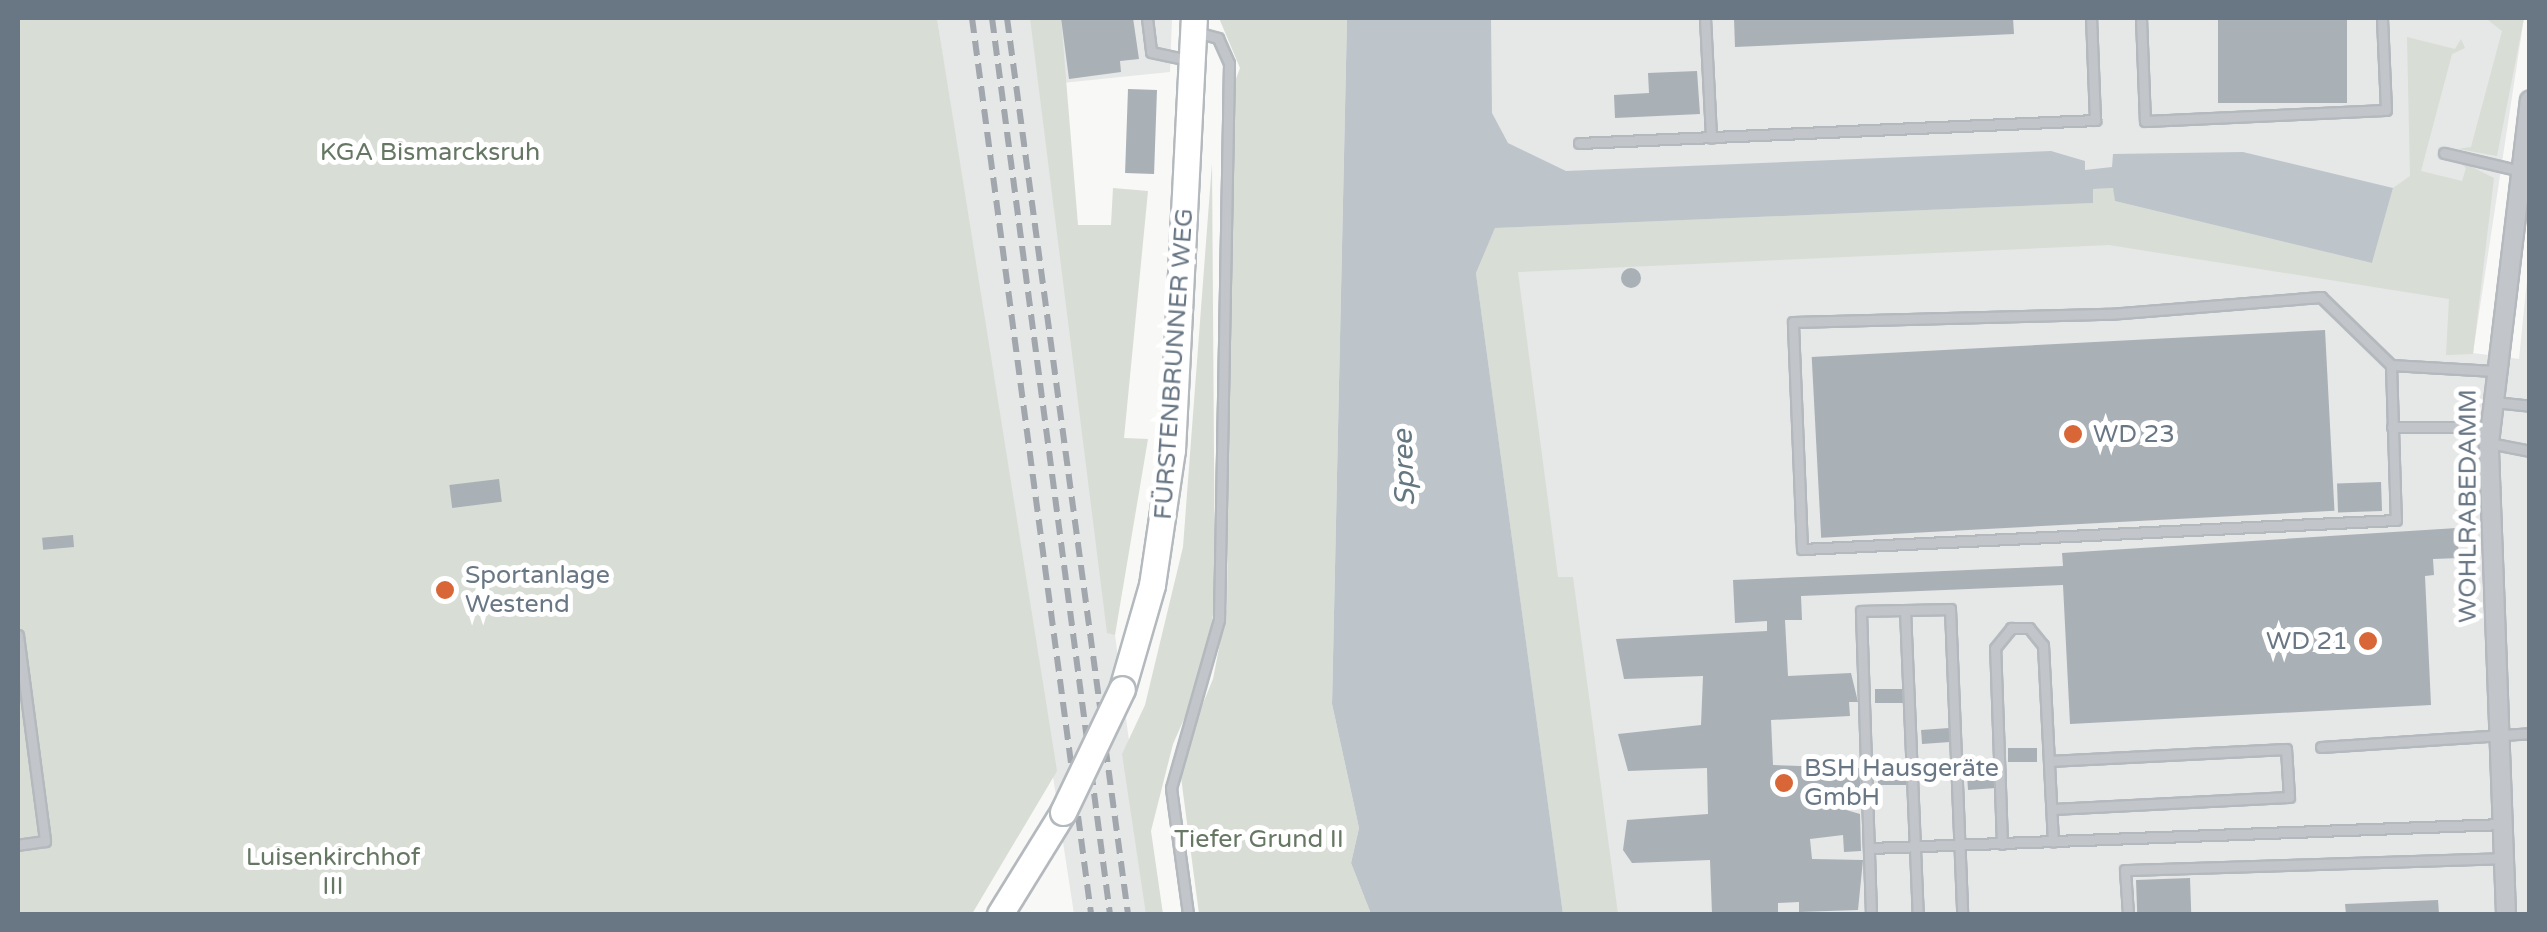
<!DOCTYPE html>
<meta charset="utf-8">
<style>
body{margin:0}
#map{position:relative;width:2547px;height:932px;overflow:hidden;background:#f8f8f6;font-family:"Varela Round",sans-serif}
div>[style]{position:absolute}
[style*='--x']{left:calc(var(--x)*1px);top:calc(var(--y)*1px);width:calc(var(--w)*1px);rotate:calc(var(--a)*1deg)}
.built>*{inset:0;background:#e6e7e7}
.green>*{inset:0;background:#d8ddd5}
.water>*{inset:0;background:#bdc5cb}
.building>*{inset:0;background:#a9b0b6;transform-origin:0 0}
.round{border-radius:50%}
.roads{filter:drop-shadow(2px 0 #b4b9be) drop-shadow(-2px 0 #b4b9be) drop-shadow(0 2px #b4b9be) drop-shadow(0 -2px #b4b9be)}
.service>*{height:9px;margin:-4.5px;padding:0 4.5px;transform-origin:4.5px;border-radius:4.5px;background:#c2c5c9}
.minor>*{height:18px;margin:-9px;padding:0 9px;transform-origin:9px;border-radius:9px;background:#c2c5c9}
.secondary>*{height:25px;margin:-12.5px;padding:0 12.5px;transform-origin:12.5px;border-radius:12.5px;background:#fff}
.rail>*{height:6px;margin-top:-3px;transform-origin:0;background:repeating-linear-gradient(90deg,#a1a7ad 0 15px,transparent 0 23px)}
.bridges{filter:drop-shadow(2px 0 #b4b9be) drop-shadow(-2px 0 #b4b9be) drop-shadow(0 2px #b4b9be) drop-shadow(0 -2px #b4b9be)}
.secondary-bridge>*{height:25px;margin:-12.5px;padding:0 12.5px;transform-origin:12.5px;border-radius:12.5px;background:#fff}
.dots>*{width:28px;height:28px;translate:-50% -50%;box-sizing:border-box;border:5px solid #fff;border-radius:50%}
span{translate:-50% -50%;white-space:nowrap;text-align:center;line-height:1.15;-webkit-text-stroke:10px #fff;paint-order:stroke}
.park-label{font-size:25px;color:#667764}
.street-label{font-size:25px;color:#697785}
.poi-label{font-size:25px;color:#697785}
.left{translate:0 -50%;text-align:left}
.right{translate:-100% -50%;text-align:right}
.water-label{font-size:28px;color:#657780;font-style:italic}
.frame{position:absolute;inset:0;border:20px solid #697785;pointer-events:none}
</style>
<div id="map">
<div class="built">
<div style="clip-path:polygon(937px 18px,1172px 18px,1170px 72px,1062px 83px,1115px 635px,1152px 914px,1074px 914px)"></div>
<div style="clip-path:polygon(1491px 18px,2524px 18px,2473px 353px,2519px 359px,2529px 260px,2529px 914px,1563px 914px,1476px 273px)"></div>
</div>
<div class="green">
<div style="clip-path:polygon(18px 18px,937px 18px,1057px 771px,972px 914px,18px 914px)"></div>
<div style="clip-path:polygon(1030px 18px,1061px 18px,1078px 225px,1111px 225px,1113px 188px,1148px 191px,1124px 438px,1148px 439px,1115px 635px,1107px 633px)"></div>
<div style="clip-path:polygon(1219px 18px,1347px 18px,1332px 704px,1359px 828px,1351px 863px,1371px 914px,1199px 914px,1179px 762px,1213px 679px,1227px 607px,1231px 92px,1240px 68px)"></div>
<div style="clip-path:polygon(2524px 18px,2497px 156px,2458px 149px,2471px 147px,2502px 31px,2488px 20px)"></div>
<div style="clip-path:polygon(2407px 37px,2455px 49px,2461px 39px,2465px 48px,2452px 54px,2421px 171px,2462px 181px,2466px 168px,2456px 159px,2494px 178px,2473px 354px,2446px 355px,2449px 299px,2109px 245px,1518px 272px,1558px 577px,1573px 577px,1618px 914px,1563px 914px,1476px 273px,1495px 228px,2092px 203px,2093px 189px,2114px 188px,2115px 201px,2372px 263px,2393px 188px,2410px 176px)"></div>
<div style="clip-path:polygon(1212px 163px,1215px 602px,1203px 676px,1173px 744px,1151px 831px,1163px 914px,1146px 914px,1122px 754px,1145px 705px,1183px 547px)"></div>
</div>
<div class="water">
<div style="clip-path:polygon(1347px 18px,1491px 18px,1492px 113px,1508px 143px,1566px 171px,2051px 151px,2085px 161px,2085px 170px,2112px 167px,2113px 154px,2243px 152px,2393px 188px,2372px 263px,2115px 201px,2113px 188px,2093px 189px,2093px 203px,1495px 228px,1476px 273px,1563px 914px,1371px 914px,1351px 863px,1359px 828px,1332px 704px)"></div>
</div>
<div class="building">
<div style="clip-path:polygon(1061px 18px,1133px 18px,1139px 59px,1120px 61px,1121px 72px,1069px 79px)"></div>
<div style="clip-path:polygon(1734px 18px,2013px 18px,2014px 34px,1735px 47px)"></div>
<div style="left:2218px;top:18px;width:129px;height:85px"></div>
<div style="clip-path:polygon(1697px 71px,1700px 114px,1615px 118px,1614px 95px,1649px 93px,1648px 73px)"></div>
<div style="left:1128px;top:89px;width:29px;height:84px;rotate:2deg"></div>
<div class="round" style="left:1621px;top:268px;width:20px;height:20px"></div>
<div style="left:2325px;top:330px;width:181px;height:514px;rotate:87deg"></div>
<div style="left:499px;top:479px;width:23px;height:50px;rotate:83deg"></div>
<div style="left:2381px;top:482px;width:29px;height:44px;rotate:88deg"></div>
<div style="clip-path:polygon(2457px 528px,2459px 558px,2433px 559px,2434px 575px,2425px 576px,2431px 705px,2070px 724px,2063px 585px,1801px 596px,1802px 620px,1785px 620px,1788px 676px,1851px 673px,1858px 702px,1849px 702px,1850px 716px,1771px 720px,1773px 765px,1859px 768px,1861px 794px,1843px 809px,1860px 814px,1861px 851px,1844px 852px,1843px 835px,1810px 839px,1812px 859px,1863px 860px,1858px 910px,1799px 912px,1799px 902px,1778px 903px,1778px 914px,1712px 914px,1710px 860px,1632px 863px,1623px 850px,1627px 820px,1708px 814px,1707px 768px,1628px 771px,1618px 734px,1701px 725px,1703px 676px,1624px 679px,1616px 639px,1767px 631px,1767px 621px,1735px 623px,1733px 580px,2063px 566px,2062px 553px)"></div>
<div style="left:73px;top:535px;width:12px;height:31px;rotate:85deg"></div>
<div style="left:1904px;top:689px;width:14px;height:29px;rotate:90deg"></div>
<div style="left:1949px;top:728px;width:14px;height:28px;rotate:86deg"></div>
<div style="left:2037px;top:748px;width:14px;height:29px;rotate:90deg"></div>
<div style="left:1907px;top:771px;width:14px;height:29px;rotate:90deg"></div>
<div style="left:1995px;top:774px;width:14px;height:28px;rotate:86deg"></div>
<div style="left:2190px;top:878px;width:36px;height:54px;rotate:88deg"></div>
<div style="clip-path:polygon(2438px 900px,2439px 914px,2346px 914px,2345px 904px)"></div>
</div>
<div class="roads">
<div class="service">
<div style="--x:1147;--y:18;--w:34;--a:83"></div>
<div style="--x:1151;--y:52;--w:40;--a:12"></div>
<div style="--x:1705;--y:18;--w:120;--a:87.1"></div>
<div style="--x:2141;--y:18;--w:103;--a:87.8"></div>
<div style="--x:2145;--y:121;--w:241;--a:-2.6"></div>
<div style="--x:2386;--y:110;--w:92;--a:-92.5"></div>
<div style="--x:1579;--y:143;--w:517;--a:-2.55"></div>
<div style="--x:2095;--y:120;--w:102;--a:-92.2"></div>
<div style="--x:2444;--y:153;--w:75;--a:13.1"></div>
<div style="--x:2391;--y:365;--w:155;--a:88.2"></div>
<div style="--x:2396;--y:520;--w:595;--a:177.2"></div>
<div style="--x:1802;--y:549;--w:227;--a:-92.3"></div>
<div style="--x:1793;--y:322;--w:316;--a:-1.5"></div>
<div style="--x:2109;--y:314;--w:213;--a:-4.6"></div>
<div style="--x:2321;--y:297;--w:98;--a:44.2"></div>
<div style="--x:2391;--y:365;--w:103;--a:3.3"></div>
<div style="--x:2494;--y:402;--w:36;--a:6"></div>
<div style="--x:2392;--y:427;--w:97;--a:0"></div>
<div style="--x:2489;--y:443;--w:42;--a:11"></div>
<div style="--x:1905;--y:610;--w:304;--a:87.6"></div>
<div style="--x:18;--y:635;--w:208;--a:82.5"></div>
<div style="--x:45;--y:841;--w:27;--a:172"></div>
<div style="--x:2321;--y:747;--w:209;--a:-3.8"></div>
<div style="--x:2049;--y:761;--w:237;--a:-2.9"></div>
<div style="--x:2286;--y:749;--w:48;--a:86.4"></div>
<div style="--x:2289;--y:797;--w:237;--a:177.1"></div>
<div style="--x:2002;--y:844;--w:196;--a:-92"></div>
<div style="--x:1995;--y:648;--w:26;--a:-51"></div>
<div style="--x:2011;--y:628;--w:18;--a:0"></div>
<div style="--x:2029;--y:628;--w:22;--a:51"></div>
<div style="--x:2043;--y:645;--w:197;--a:87.1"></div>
<div style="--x:1870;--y:848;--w:632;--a:-2.17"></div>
<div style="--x:1188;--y:914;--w:127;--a:-97.7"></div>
<div style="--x:1171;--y:788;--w:175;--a:-74.1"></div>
<div style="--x:1219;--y:620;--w:557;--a:-88.97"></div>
<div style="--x:1229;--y:63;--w:27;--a:-114"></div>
<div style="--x:1218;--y:38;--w:23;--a:-165"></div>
<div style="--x:1871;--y:914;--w:303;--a:-91.9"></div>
<div style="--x:1861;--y:611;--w:89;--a:-1.3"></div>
<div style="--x:1950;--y:609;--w:305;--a:87.7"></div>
<div style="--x:2128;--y:914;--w:44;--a:-93.9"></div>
<div style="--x:2125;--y:870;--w:379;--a:-1.8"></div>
</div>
<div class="minor">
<div style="--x:2506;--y:914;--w:471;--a:-92.1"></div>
<div style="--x:2489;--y:443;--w:345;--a:-83.2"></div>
</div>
<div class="secondary">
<div style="--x:1122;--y:689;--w:108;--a:-73.9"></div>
<div style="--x:1152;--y:585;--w:136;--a:-81.6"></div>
<div style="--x:1172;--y:450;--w:433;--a:-87.1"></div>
<div style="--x:1000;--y:914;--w:120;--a:-58.3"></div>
</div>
</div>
<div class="rail">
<div style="--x:972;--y:18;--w:904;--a:82.43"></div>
<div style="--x:992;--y:18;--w:904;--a:82.5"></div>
<div style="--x:1007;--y:18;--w:904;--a:82.31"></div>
</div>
<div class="bridges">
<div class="secondary-bridge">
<div style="--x:1063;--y:812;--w:136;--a:-64.4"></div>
</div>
</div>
<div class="dots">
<div style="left:2073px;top:434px;background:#d86637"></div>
<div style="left:445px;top:590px;background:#d86637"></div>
<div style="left:2368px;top:641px;background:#d86637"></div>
<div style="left:1784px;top:783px;background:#d86637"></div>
</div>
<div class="park-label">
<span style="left:430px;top:152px">KGA Bismarcksruh</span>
<span style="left:1259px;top:839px">Tiefer Grund II</span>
<span style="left:333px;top:872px">Luisenkirchhof<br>III</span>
</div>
<div class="street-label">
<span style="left:1174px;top:364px;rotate:-86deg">FÜRSTENBRUNNER WEG</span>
<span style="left:2468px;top:506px;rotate:-90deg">WOHLRABEDAMM</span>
</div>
<div class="poi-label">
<span class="left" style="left:2093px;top:434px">WD 23</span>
<span class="left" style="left:465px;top:590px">Sportanlage<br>Westend</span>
<span class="right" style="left:2348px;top:641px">WD 21</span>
<span class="left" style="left:1804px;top:783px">BSH Hausgeräte<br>GmbH</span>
</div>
<div class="water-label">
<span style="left:1404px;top:468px;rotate:-92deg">Spree</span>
</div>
<div class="frame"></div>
</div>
